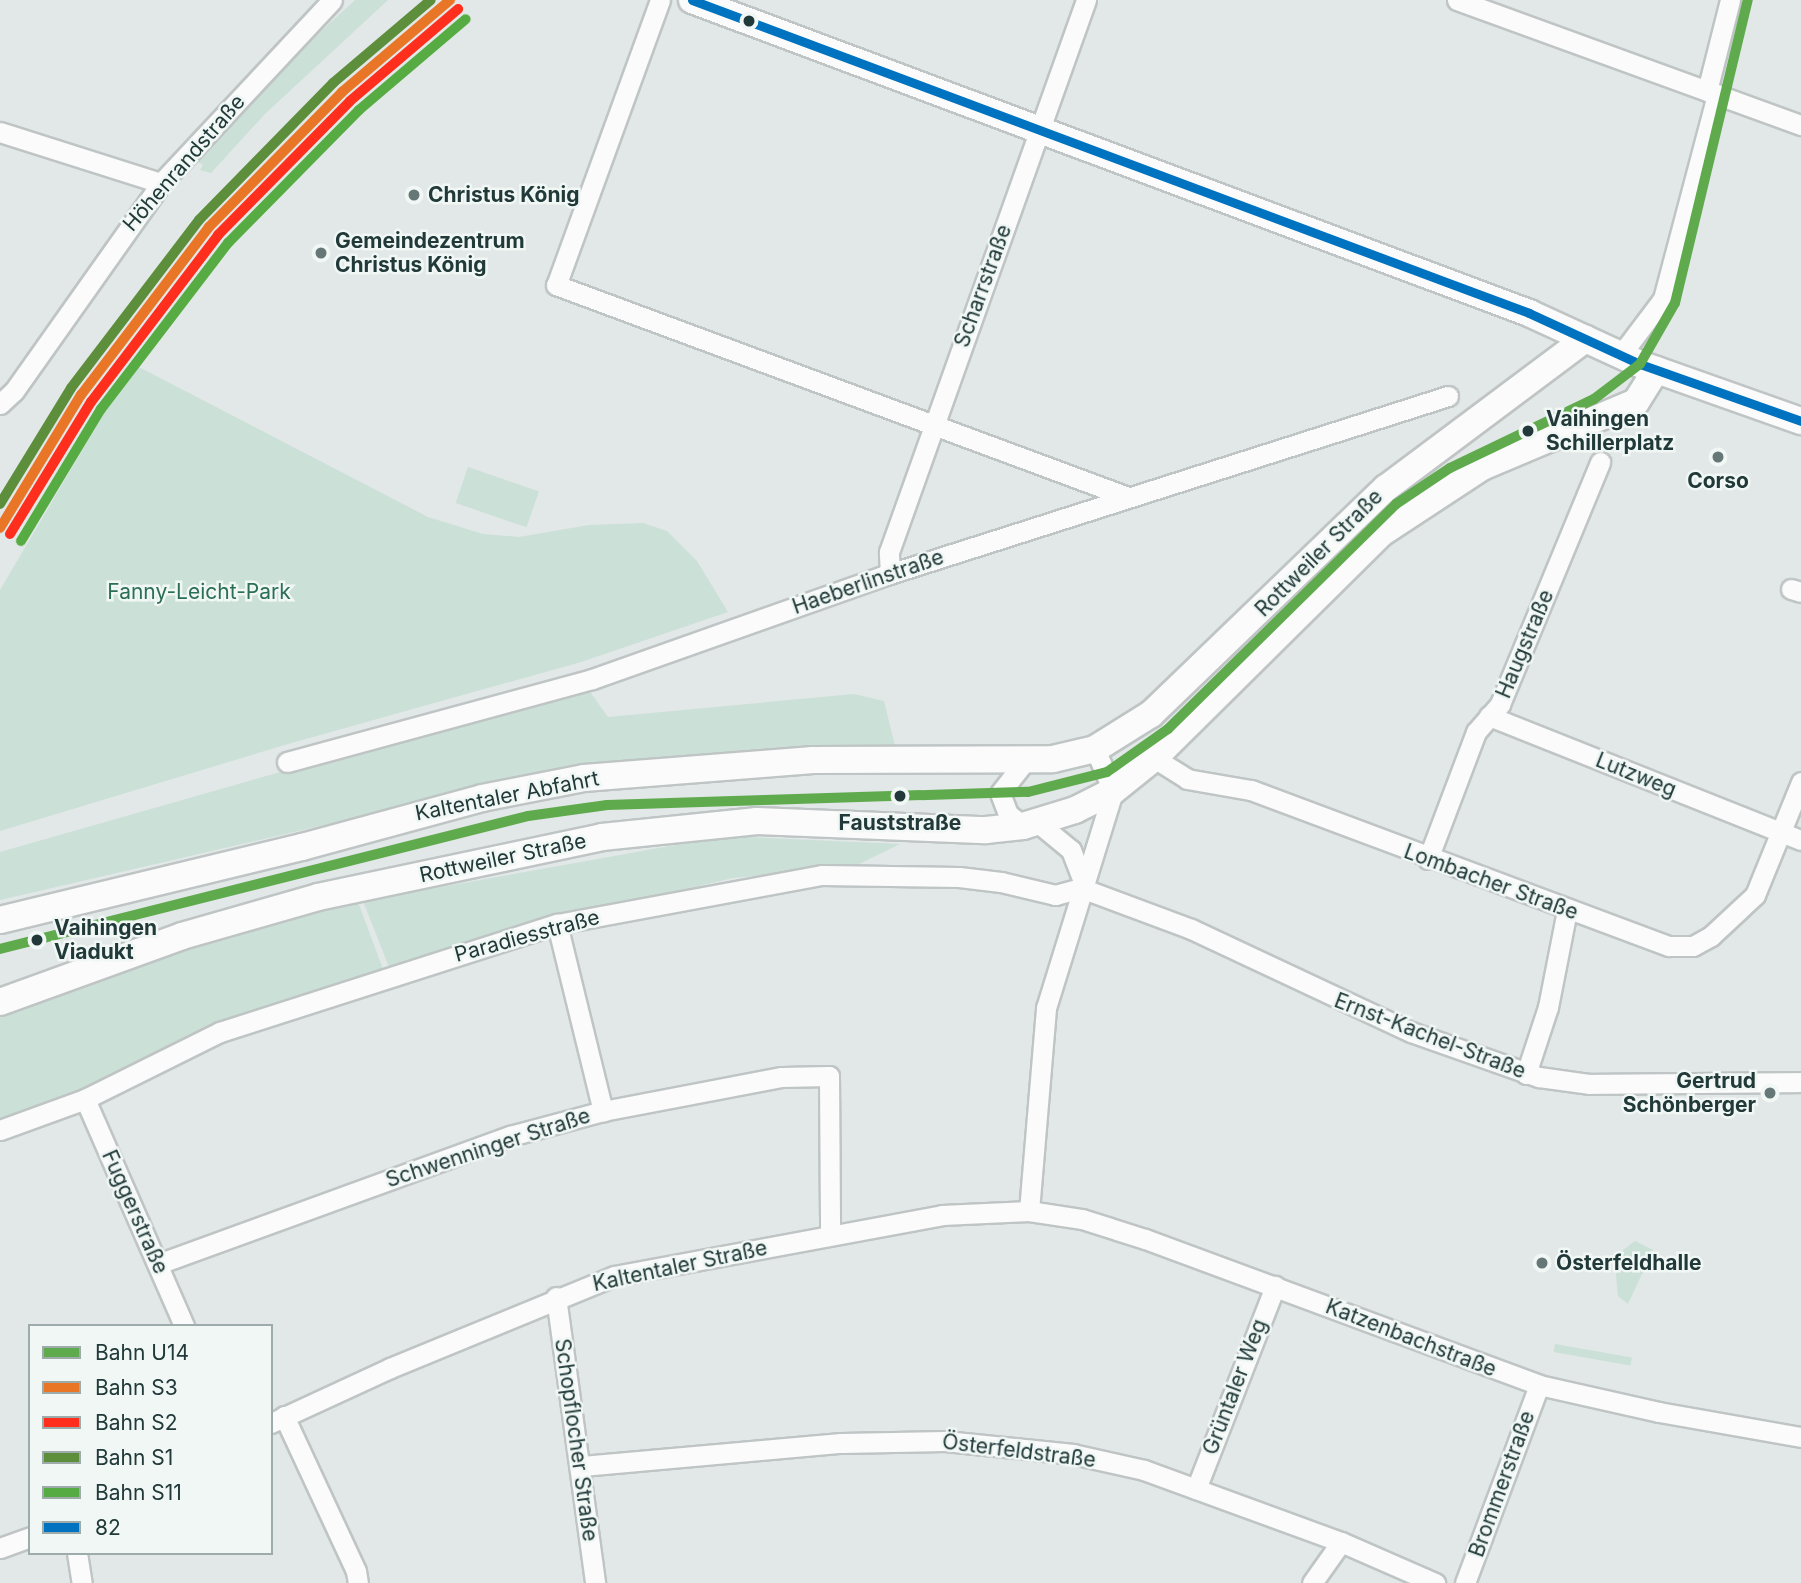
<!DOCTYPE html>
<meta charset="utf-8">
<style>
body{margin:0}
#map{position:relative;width:1801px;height:1583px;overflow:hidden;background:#e2e7e7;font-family:Inter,sans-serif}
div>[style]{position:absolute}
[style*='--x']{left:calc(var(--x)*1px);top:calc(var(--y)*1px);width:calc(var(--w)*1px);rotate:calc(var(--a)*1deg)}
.green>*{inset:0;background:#cbe0d7;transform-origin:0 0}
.roads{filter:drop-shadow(2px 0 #bfc4c4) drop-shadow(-2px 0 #bfc4c4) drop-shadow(0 2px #bfc4c4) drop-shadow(0 -2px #bfc4c4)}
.street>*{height:19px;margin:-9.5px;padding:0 9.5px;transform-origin:9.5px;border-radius:9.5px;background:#fbfbfb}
.secondary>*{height:26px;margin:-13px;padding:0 13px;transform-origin:13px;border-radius:13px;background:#fbfbfb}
.bus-1>*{height:9px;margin:-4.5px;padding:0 4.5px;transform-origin:4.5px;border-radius:4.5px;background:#0073c0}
.rail-1>*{height:10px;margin:-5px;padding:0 5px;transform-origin:5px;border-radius:5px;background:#5eaa4d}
.rail-2>*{height:10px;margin:-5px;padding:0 5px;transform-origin:5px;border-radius:5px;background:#e97626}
.rail-3>*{height:10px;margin:-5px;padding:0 5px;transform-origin:5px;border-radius:5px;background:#ff2e1d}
.rail-4>*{height:10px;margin:-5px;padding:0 5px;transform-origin:5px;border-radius:5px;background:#5c8e3c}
.rail-5>*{height:10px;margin:-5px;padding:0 5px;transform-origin:5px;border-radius:5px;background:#56ac42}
.dots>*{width:19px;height:19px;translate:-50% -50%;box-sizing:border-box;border:4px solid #f0f7f5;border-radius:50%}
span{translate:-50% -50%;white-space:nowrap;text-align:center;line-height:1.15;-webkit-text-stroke:5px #f0f7f5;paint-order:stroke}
.street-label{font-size:21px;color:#213a39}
.poi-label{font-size:21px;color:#213a39;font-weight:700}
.left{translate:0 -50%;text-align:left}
.right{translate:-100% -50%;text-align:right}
.stop-label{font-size:21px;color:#213a39;font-weight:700}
.park-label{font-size:21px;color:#2c6f57}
.legend{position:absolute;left:28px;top:1324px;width:245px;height:231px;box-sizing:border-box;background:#f0f7f5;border:2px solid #9dabaa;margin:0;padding:9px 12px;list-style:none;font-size:21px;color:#213a39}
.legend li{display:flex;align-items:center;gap:14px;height:35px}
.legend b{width:35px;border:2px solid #9dabaa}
</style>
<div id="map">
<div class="green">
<div style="clip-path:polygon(355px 0,388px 0,265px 114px,211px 173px,200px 170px,203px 165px,196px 161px,207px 148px,293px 57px)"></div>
<div style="clip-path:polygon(133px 364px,428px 517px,483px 534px,519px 537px,589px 525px,643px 523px,667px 531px,697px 561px,728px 612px,581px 662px,288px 744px,0 831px,0 590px)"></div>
<div style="left:468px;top:467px;width:75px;height:38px;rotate:19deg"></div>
<div style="clip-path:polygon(585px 685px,608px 717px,854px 694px,884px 701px,895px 746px,627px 760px,532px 777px,0 900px,0 852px)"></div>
<div style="clip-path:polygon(726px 836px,900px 844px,851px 868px,733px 878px,510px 930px,389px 967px,363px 901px)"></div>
<div style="clip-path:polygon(358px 902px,383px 969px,220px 1023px,88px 1087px,0 1119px,0 1012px,156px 958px)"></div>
<div style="clip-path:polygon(1635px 1241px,1653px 1250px,1628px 1304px,1618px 1296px,1616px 1275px,1622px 1251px)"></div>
<div style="left:1555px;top:1344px;width:78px;height:8px;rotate:10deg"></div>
</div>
<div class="roads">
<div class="street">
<div style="--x:660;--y:0;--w:303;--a:110"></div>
<div style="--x:556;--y:285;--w:610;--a:20.34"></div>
<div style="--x:1457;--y:0;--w:366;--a:20"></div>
<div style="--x:1707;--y:91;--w:94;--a:-75.8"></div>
<div style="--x:0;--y:132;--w:169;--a:17.6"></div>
<div style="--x:1620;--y:356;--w:71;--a:-53"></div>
<div style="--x:1663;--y:299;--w:212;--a:-75.2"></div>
<div style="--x:0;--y:404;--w:19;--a:-43"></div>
<div style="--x:14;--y:391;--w:255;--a:-54.7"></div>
<div style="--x:161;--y:183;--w:250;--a:-46.9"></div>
<div style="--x:890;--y:574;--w:22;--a:-93"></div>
<div style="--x:889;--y:552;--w:586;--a:-70.36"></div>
<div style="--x:1791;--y:589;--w:10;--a:17"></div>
<div style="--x:1489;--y:716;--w:336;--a:21.7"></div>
<div style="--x:1154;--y:758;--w:39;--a:32"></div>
<div style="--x:1187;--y:779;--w:65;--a:9.8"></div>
<div style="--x:1251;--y:790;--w:446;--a:20.5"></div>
<div style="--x:1669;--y:946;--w:24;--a:0"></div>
<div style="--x:1693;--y:946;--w:21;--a:-29"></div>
<div style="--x:1711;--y:936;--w:60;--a:-43"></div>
<div style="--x:1755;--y:895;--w:122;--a:-67.8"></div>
<div style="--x:287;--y:762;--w:316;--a:-15.2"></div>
<div style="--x:592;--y:679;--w:309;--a:-19.5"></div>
<div style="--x:883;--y:576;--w:593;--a:-17.67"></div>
<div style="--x:1037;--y:822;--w:44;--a:39.5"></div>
<div style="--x:1071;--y:850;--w:33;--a:69"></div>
<div style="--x:1023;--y:826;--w:19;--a:-141"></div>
<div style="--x:1008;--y:814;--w:22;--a:-111"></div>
<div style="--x:1000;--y:793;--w:42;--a:-51.8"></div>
<div style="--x:1428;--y:859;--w:136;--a:-69.3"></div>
<div style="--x:1476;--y:732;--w:37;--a:-49"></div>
<div style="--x:1500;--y:704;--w:262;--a:-67.5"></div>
<div style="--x:1081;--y:888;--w:117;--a:20.4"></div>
<div style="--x:1191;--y:929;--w:243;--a:25.1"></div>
<div style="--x:1411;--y:1032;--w:136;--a:19.4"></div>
<div style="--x:1539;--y:1077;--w:50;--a:8"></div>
<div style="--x:1589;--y:1084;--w:212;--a:-0.5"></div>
<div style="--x:557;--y:924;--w:193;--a:76.2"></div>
<div style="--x:1526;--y:1074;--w:71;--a:-71.8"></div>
<div style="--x:1548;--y:1007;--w:99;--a:-78.9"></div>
<div style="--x:85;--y:1099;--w:248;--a:66.4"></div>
<div style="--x:0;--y:1130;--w:90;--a:-20"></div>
<div style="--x:85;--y:1099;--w:151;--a:-26.4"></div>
<div style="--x:220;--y:1032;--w:354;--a:-17.8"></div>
<div style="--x:557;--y:924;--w:269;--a:-10.5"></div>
<div style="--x:822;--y:875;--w:137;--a:0.8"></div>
<div style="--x:959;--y:877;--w:42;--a:6.8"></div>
<div style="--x:1001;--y:882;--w:56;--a:13.5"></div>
<div style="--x:1055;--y:895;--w:27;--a:-15"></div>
<div style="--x:1029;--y:1211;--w:204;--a:-85.2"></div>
<div style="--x:1046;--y:1008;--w:227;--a:-72.8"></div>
<div style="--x:1113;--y:791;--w:46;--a:-113.2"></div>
<div style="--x:158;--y:1264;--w:375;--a:-20"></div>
<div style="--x:510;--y:1136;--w:96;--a:-15"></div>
<div style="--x:603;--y:1111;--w:182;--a:-10.8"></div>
<div style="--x:782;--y:1077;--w:47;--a:-1.2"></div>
<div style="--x:829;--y:1076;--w:157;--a:89.6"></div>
<div style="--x:556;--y:1297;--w:289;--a:82.2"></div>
<div style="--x:284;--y:1416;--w:171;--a:65.1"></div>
<div style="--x:356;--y:1571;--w:12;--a:81"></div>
<div style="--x:271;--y:1423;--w:131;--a:-24.8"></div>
<div style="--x:390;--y:1368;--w:242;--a:-22.3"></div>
<div style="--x:614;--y:1276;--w:334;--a:-10.5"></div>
<div style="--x:942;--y:1215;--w:87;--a:-2.6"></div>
<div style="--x:1029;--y:1211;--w:54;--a:8.6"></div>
<div style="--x:1082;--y:1219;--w:66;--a:17.6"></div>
<div style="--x:1145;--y:1239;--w:420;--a:20.3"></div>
<div style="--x:1539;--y:1385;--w:123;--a:12.7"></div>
<div style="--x:1659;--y:1412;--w:144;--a:10"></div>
<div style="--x:582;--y:1466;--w:260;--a:-5.1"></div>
<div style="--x:841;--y:1443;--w:104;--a:-1.1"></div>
<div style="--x:945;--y:1441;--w:129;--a:5.8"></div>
<div style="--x:1073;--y:1454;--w:73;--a:12.7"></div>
<div style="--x:1144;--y:1470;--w:210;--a:20.1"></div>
<div style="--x:1341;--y:1542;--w:103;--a:23.6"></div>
<div style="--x:1196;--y:1489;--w:218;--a:-68.7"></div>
<div style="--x:0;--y:1548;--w:32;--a:-20"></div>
<div style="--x:77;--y:1553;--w:30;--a:81"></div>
<div style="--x:1312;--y:1583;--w:50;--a:-54.7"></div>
<div style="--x:1465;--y:1583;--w:211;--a:-69.5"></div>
</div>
<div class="secondary">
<div style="--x:692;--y:0;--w:894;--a:20.5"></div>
<div style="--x:1529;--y:313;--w:122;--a:24.7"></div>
<div style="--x:1640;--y:364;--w:171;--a:19.5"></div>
<div style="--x:0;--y:920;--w:311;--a:-13.6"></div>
<div style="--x:302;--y:847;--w:187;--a:-15.2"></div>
<div style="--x:482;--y:798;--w:104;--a:-11.1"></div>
<div style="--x:584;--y:778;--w:230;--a:-4.5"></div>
<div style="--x:813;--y:760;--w:240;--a:-0.2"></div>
<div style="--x:1053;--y:759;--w:43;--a:-13.4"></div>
<div style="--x:1095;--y:749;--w:66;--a:-32"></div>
<div style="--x:1151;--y:714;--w:326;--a:-43.9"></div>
<div style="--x:1386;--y:488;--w:249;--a:-36.8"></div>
<div style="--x:0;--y:1002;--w:194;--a:-19.9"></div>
<div style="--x:182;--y:936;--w:141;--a:-16"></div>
<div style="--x:318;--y:897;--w:290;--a:-11.9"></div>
<div style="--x:602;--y:837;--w:156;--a:-5.9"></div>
<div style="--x:757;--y:821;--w:229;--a:2.3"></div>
<div style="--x:986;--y:830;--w:37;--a:-6"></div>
<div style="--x:1023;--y:826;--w:54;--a:-17.1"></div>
<div style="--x:1075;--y:810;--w:42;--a:-26.6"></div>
<div style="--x:1113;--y:791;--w:53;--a:-38.8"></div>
<div style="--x:1154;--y:758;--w:318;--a:-44.7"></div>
<div style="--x:1380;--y:534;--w:122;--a:-33.3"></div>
<div style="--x:1482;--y:467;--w:167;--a:-22.9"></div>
<div style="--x:1636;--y:402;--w:38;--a:-58"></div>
</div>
</div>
<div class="bus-1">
<div style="--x:692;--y:0;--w:894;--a:20.5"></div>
<div style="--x:1529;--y:313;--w:122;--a:24.7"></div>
<div style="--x:1640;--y:364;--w:171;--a:19.5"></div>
</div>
<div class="rail-1">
<div style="--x:0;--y:949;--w:544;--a:-14.14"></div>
<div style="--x:528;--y:816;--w:80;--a:-7.9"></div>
<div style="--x:607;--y:805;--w:421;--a:-1.8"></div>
<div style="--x:1028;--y:792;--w:81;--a:-14.2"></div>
<div style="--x:1107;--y:772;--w:75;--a:-35.2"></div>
<div style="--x:1168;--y:729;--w:320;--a:-44.6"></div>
<div style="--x:1396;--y:504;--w:65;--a:-33.7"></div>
<div style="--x:1450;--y:468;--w:160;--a:-25.6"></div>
<div style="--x:1594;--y:399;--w:58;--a:-37.3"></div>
<div style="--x:1640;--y:364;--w:70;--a:-60.2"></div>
<div style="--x:1675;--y:303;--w:312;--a:-76.5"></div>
</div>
<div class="rail-2">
<div style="--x:0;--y:528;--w:156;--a:-58.7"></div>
<div style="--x:81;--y:395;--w:211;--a:-52.7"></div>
<div style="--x:209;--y:227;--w:190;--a:-45.4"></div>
<div style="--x:342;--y:92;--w:142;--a:-40.4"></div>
</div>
<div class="rail-3">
<div style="--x:10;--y:534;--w:155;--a:-58.5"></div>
<div style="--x:91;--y:402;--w:210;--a:-52.7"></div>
<div style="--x:218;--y:235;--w:188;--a:-45.4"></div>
<div style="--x:350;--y:101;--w:142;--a:-40.4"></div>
</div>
<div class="rail-4">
<div style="--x:0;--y:504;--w:136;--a:-58.5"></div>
<div style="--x:71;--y:388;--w:211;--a:-52.7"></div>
<div style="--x:199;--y:220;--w:192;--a:-45.6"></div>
<div style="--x:333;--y:83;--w:128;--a:-40.3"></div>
</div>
<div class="rail-5">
<div style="--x:21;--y:541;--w:154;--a:-58.8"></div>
<div style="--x:101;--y:409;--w:209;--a:-52.6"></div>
<div style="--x:228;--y:243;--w:187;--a:-45.4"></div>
<div style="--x:359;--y:110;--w:140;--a:-40.4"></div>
</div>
<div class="dots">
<div style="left:749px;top:21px;background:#213a39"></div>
<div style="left:414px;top:195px;background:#657776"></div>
<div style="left:321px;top:253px;background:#657776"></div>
<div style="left:1528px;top:431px;background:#213a39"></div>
<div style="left:1718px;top:457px;background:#657776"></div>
<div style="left:900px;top:796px;background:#213a39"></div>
<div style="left:37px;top:940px;background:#213a39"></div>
<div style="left:1770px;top:1093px;background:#657776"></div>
<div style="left:1542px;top:1263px;background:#657776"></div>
</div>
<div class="street-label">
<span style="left:184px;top:163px;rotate:-49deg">Höhenrandstraße</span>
<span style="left:983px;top:286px;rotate:-70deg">Scharrstraße</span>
<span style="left:1319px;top:553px;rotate:-45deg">Rottweiler Straße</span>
<span style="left:868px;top:582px;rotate:-19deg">Haeberlinstraße</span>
<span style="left:1525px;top:644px;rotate:-67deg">Haugstraße</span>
<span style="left:1636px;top:775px;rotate:22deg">Lutzweg</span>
<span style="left:507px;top:796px;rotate:-11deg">Kaltentaler Abfahrt</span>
<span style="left:503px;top:858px;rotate:-12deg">Rottweiler Straße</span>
<span style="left:1491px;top:882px;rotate:20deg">Lombacher Straße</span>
<span style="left:527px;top:936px;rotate:-15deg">Paradiesstraße</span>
<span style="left:1430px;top:1036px;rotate:21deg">Ernst-Kachel-Straße</span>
<span style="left:488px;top:1148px;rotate:-18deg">Schwenninger Straße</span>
<span style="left:135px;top:1212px;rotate:66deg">Fuggerstraße</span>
<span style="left:680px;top:1266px;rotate:-12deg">Kaltentaler Straße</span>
<span style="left:1411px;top:1338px;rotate:21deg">Katzenbachstraße</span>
<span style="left:1235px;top:1387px;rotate:-69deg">Grüntaler Weg</span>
<span style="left:576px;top:1440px;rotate:82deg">Schopflocher Straße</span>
<span style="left:1019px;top:1451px;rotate:7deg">Österfeldstraße</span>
<span style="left:1502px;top:1484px;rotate:-70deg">Brommerstraße</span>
</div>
<div class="poi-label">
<span class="left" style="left:428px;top:195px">Christus König</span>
<span class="left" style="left:335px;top:253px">Gemeindezentrum<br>Christus König</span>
<span style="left:1718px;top:481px">Corso</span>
<span class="right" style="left:1756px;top:1093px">Gertrud<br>Schönberger</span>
<span class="left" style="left:1556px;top:1263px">Österfeldhalle</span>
</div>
<div class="stop-label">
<span class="left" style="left:1546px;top:431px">Vaihingen<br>Schillerplatz</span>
<span style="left:900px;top:823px">Fauststraße</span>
<span class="left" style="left:54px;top:940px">Vaihingen<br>Viadukt</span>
</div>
<div class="park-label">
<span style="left:199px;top:592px">Fanny-Leicht-Park</span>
</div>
<ul class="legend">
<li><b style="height:9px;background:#5eaa4d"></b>Bahn U14</li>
<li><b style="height:9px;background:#e97626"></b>Bahn S3</li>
<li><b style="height:9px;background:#ff2e1d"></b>Bahn S2</li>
<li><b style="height:9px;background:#5c8e3c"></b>Bahn S1</li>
<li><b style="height:9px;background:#56ac42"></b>Bahn S11</li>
<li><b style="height:9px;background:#0073c0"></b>82</li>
</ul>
</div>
